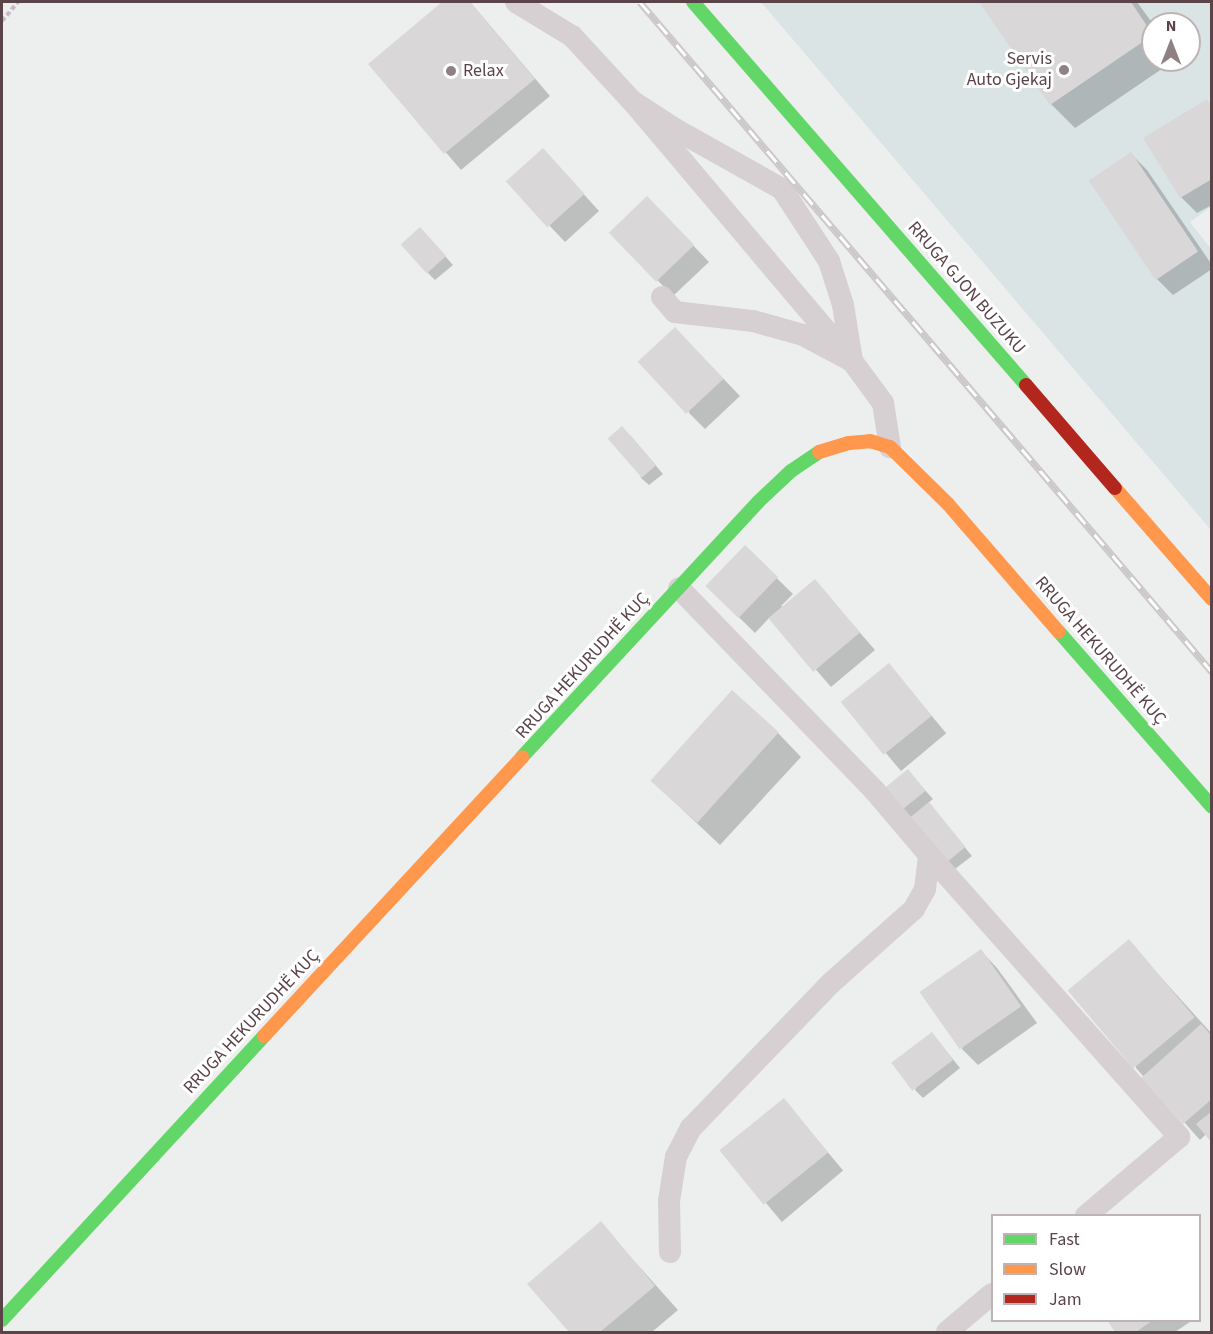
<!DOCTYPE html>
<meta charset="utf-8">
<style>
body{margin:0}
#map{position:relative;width:1213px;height:1334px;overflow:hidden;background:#edefee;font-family:"Source Sans 3",sans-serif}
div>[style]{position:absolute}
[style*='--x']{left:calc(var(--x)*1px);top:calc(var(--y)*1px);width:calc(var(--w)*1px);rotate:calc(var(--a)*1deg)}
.commercial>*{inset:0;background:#dae4e5}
.shadow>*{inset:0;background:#0003;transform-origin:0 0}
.building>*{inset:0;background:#d9d7d7;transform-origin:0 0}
.path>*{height:4px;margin-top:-2px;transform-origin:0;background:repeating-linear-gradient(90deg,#c7b9c6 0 4.5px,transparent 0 7.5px)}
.lane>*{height:22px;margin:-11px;padding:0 11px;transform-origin:11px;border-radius:11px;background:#d6d0d2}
.fast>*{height:14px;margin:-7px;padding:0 7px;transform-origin:7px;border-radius:7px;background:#63d668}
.slow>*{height:14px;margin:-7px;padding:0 7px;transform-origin:7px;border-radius:7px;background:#ff974d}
.jam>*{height:14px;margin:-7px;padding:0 7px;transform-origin:7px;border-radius:7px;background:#b3261e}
.rail>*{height:7px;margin-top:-3.5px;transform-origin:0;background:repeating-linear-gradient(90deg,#fff 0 14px,#ccc8c9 0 28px);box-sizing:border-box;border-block:2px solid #ccc8c9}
.dots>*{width:16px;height:16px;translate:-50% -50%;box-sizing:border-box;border:3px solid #fff;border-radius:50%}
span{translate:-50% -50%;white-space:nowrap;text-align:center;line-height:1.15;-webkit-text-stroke:6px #fff;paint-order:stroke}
.poi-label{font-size:18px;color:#5b4449}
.right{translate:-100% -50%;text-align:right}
.left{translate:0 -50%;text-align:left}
.street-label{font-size:18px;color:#5b4449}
.frame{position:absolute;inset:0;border:3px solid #5b4449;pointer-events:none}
.legend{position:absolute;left:991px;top:1214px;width:210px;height:108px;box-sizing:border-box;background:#fff;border:2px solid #bdb4b6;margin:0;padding:8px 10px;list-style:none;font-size:18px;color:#5b4449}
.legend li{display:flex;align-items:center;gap:12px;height:30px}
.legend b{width:30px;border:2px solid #bdb4b6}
.north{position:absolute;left:1141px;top:12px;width:60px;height:60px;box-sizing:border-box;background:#fff;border:2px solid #bdb4b6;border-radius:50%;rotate:0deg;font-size:16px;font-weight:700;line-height:24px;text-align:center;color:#5b4449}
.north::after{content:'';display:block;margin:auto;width:21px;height:27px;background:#8e8083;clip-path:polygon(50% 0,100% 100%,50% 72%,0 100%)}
</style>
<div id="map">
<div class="commercial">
<div style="clip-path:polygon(evenodd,761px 2px,1211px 2px,1211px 207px,1190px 222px,1211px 249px,1211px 530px,761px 2px,1153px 24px,1189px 24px,1189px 60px,1153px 60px,1153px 24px)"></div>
</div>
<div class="shadow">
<div style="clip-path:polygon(445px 2px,470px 2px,550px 96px,461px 170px,370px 64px)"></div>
<div style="clip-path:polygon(981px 2px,1137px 2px,1153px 24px,1153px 60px,1175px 60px,1075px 128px,1051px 104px)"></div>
<div style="clip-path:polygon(1212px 105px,1212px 205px,1197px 213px,1181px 197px)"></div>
<div style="clip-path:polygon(1131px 154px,1147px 170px,1212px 265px,1212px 269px,1173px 295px,1157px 279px)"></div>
<div style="clip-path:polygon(559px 167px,599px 211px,565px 242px,508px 182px)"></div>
<div style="clip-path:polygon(663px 214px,709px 262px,673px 296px,611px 233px)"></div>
<div style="clip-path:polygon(428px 237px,453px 265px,435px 280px,428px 273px)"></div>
<div style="clip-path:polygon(691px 345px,740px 396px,705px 429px,689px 413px)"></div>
<div style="clip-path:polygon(630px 435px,663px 474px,649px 485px,641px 478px)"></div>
<div style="clip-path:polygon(745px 547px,793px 594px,781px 606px,783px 607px,815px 581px,875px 650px,831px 687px,770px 617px,755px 633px,707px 586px)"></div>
<div style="left:889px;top:665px;width:89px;height:59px;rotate:50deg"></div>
<div style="clip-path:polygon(778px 733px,801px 757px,720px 845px,651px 780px)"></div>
<div style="clip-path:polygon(915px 779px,933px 799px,928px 803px,972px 856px,951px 872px,900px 811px)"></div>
<div style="clip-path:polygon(1128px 941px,1212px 1034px,1212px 1140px,1206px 1134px,1200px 1140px,1136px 1068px)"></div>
<div style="clip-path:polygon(981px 951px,997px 968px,1037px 1023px,978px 1065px,962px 1049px)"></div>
<div style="clip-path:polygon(939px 1042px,960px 1068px,923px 1098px,915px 1090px)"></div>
<div style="left:784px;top:1100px;width:92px;height:80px;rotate:50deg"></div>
<div style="clip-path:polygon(600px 1223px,678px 1310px,652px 1332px,571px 1332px,530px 1284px)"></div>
<div style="clip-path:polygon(1108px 1320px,1193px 1320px,1175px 1332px,1117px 1332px)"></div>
</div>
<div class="building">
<div style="clip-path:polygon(442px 2px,470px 2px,535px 79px,444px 154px,368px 64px)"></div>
<div style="clip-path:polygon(979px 2px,1131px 2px,1153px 35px,1050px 105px)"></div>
<div style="clip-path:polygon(1207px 99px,1212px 106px,1212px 179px,1180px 198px,1143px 138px)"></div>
<div style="left:543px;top:148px;width:62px;height:50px;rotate:48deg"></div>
<div style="left:1131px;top:152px;width:120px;height:51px;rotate:56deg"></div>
<div style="left:647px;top:196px;width:68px;height:53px;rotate:46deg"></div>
<div style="left:420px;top:227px;width:39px;height:26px;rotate:48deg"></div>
<div style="left:675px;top:327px;width:71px;height:51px;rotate:47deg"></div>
<div style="left:622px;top:426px;width:52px;height:19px;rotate:49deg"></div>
<div style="left:745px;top:545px;width:46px;height:57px;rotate:44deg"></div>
<div style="left:815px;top:579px;width:70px;height:61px;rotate:50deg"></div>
<div style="left:889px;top:663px;width:68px;height:62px;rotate:51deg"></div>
<div style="left:732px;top:690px;width:63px;height:122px;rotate:42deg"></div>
<div style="left:908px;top:769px;width:28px;height:35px;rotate:51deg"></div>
<div style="left:929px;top:802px;width:58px;height:30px;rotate:51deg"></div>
<div style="left:1129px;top:939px;width:102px;height:80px;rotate:50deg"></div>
<div style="left:981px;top:949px;width:70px;height:75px;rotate:55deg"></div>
<div style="clip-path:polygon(1201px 1024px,1212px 1036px,1212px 1099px,1183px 1124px,1141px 1078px)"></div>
<div style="left:932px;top:1032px;width:35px;height:51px;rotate:53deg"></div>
<div style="left:784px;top:1098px;width:70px;height:83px;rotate:51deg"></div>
<div style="clip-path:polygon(1212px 1111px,1212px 1143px,1196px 1124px)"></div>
<div style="clip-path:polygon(601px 1221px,655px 1286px,600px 1332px,569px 1332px,527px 1284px)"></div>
<div style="clip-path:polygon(1107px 1320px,1153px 1320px,1136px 1332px,1115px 1332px)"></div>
</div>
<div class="path">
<div style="--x:2;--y:21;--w:25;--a:-50"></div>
</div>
<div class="lane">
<div style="--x:516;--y:2;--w:66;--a:31.3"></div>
<div style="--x:572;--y:36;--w:88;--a:47.3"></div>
<div style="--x:632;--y:101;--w:341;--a:49.8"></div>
<div style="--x:852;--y:361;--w:57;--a:-99.1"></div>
<div style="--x:843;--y:305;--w:46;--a:-107.7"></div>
<div style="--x:829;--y:261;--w:86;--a:-123.1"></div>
<div style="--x:782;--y:189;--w:123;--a:-150.7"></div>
<div style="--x:675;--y:129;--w:51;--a:-146.9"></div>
<div style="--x:662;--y:297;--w:20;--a:49"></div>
<div style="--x:675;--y:312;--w:79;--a:6.6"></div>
<div style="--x:753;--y:321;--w:52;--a:15.6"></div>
<div style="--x:803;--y:335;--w:55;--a:28"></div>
<div style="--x:852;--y:361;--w:52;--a:53.6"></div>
<div style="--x:883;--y:403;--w:45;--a:81"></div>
<div style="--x:929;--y:855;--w:377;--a:48.4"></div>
<div style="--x:1179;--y:1137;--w:122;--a:139.7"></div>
<div style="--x:670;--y:1252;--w:51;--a:-91.1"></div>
<div style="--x:669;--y:1201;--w:45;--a:-81"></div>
<div style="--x:676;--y:1157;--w:33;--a:-63"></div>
<div style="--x:691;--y:1128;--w:202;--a:-46"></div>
<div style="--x:831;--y:983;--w:111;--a:-41.7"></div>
<div style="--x:914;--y:909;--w:23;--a:-61"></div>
<div style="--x:925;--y:889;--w:34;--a:-83"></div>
<div style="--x:929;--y:855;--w:84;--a:-130.2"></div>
<div style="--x:875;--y:791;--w:282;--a:-134"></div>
<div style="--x:947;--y:1332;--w:59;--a:-40.2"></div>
</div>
<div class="fast">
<div style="--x:693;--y:2;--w:508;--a:48.99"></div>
<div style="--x:1059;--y:632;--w:232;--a:48.8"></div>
<div style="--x:522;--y:757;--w:347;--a:-47.2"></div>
<div style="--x:758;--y:502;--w:45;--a:-43.2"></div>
<div style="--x:791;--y:471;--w:34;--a:-34"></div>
<div style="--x:2;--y:1320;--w:386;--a:-47.3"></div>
</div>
<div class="slow">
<div style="--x:819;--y:452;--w:31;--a:-17"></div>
<div style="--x:849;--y:443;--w:21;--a:-5"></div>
<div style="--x:870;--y:441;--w:21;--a:17"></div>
<div style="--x:890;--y:447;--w:81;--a:44.5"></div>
<div style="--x:948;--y:504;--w:169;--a:49.1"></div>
<div style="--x:1115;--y:488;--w:147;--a:48.9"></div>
<div style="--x:264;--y:1036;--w:380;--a:-47.2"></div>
</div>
<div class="jam">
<div style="--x:1026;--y:385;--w:136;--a:49.2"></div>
</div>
<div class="rail">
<div style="--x:640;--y:2;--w:881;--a:49.51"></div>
</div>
<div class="dots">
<div style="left:1064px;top:70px;background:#8e8083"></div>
<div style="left:451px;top:71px;background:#8e8083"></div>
</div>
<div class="poi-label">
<span class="right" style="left:1052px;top:70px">Servis<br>Auto Gjekaj</span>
<span class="left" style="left:463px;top:71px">Relax</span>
</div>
<div class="street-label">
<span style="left:966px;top:288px;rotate:49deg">RRUGA GJON BUZUKU</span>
<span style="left:1100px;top:651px;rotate:49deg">RRUGA HEKURUDHË KUÇ</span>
<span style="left:583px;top:666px;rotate:-48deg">RRUGA HEKURUDHË KUÇ</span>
<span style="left:252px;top:1022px;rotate:-47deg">RRUGA HEKURUDHË KUÇ</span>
</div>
<div class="frame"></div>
<ul class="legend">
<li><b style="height:8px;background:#63d668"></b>Fast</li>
<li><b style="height:8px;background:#ff974d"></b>Slow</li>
<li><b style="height:8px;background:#b3261e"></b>Jam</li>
</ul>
<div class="north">N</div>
</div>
